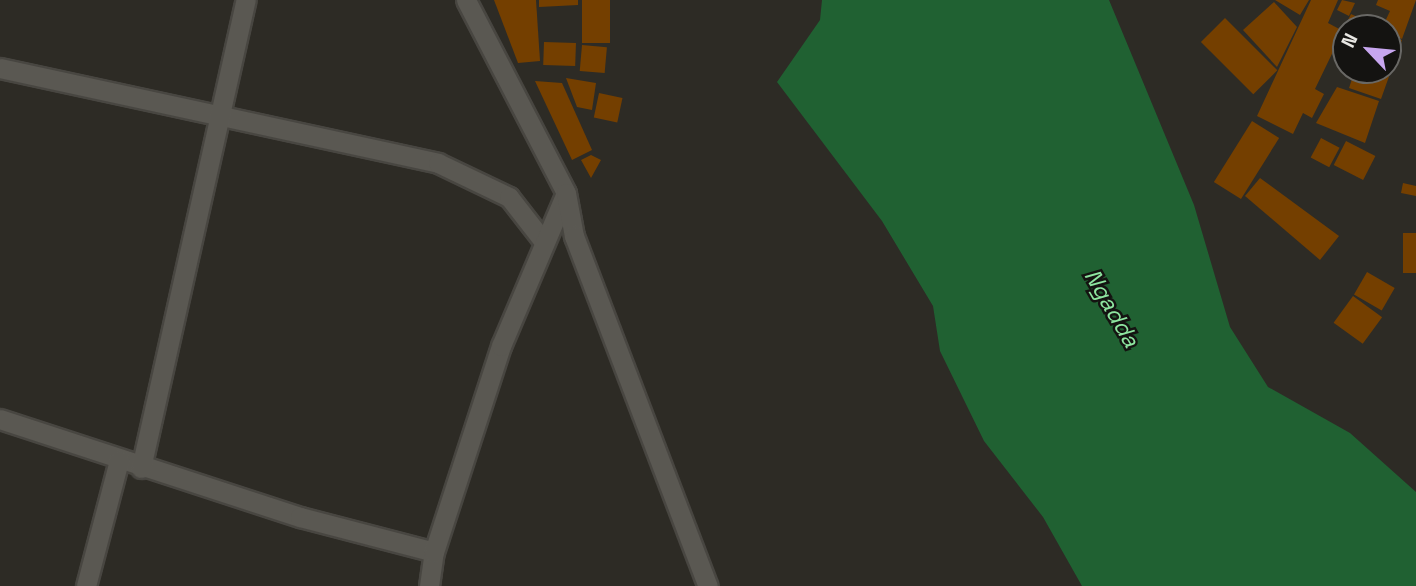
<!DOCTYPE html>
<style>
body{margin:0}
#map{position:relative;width:1416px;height:586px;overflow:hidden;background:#2d2b25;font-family:"Space Grotesk",sans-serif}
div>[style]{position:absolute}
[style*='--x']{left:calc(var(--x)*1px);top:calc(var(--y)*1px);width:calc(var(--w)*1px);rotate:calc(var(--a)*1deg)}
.water>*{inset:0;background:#206132}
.building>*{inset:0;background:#743f00;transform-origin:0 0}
.roads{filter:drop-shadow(2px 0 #484641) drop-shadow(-2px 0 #484641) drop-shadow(0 2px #484641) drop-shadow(0 -2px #484641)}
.minor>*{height:19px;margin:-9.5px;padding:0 9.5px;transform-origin:9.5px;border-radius:9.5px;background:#5a5852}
.tertiary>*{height:19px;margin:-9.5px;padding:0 9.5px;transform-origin:9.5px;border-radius:9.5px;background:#5a5852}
span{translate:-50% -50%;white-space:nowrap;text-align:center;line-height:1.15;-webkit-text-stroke:5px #141311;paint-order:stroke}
.water-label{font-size:23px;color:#8ee6a0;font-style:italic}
.north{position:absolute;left:1332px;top:14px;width:70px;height:70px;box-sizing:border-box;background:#141311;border:2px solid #696865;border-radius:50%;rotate:296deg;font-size:19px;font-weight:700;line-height:28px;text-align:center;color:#e8e7e3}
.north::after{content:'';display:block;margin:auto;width:24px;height:32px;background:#c7a6ef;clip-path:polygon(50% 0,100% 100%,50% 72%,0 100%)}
</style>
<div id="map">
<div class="water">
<div style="clip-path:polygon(822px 0,1109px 0,1194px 205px,1230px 327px,1268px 387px,1350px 433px,1416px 492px,1416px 586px,1082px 586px,1043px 517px,984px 441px,940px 351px,933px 306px,882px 221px,777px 82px,820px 20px)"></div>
</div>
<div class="building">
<div style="clip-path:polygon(494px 0,536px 0,540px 61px,518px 63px)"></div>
<div style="clip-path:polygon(539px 0,578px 0,578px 5px,539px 7px)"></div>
<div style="left:582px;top:0;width:28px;height:43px"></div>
<div style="clip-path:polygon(1275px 0,1309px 0,1300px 15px)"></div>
<div style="clip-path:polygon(1311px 0,1338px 0,1328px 23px,1343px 31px,1315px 89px,1324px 94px,1312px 118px,1303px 113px,1293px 134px,1257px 116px)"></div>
<div style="clip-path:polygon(1342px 0,1355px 3px,1349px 16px,1337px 10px)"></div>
<div style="clip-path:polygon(1378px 0,1416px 0,1402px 39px,1382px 28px,1390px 11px,1376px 5px)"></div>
<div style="clip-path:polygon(1274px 2px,1297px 27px,1277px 67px,1243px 30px)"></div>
<div style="clip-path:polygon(1351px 14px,1368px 22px,1365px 28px,1344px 28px)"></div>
<div style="left:1225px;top:18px;width:74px;height:34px;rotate:45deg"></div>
<div style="clip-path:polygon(1388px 35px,1402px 40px,1381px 99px,1349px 88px,1355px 70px,1388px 70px)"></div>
<div style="left:544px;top:42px;width:32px;height:23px;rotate:2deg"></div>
<div style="left:582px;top:45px;width:25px;height:26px;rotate:5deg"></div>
<div style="clip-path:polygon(566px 78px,596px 83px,592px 110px,577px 107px)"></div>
<div style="clip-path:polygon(535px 81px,562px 83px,592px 150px,572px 160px)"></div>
<div style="clip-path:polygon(1337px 87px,1379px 101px,1365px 143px,1316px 123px)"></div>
<div style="left:599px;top:93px;width:24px;height:25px;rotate:12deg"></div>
<div style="left:1252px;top:121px;width:32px;height:72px;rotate:32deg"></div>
<div style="left:1321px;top:138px;width:21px;height:22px;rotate:28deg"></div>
<div style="left:1346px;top:141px;width:33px;height:27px;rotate:27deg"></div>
<div style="clip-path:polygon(591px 155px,601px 160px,591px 178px,581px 160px)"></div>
<div style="clip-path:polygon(1260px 178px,1339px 236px,1320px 260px,1245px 196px)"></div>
<div style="clip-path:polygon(1403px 183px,1416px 186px,1416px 196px,1401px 193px)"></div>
<div style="left:1403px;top:233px;width:13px;height:40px"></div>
<div style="left:1367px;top:272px;width:32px;height:26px;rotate:30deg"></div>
<div style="left:1353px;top:296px;width:36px;height:33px;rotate:36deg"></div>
</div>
<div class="roads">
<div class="minor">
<div style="--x:0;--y:68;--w:448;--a:12.2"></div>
<div style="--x:438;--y:163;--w:79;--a:25.6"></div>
<div style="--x:509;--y:197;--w:57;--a:52.1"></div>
<div style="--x:0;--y:419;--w:316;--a:18.1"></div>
<div style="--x:300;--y:517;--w:138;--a:14.6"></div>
<div style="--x:141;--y:468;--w:480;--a:-77.4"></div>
<div style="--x:86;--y:586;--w:130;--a:-75.3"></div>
<div style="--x:429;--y:586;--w:34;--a:-82"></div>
<div style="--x:434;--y:552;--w:217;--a:-72"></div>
<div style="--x:501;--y:346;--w:166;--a:-67"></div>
</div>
<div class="tertiary">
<div style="--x:466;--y:0;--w:217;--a:62.6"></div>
<div style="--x:566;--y:193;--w:44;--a:79.5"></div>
<div style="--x:574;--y:236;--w:375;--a:69.1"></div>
</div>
</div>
<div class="water-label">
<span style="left:1112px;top:308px;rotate:60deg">Ngadda</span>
</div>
<div class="north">N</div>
</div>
